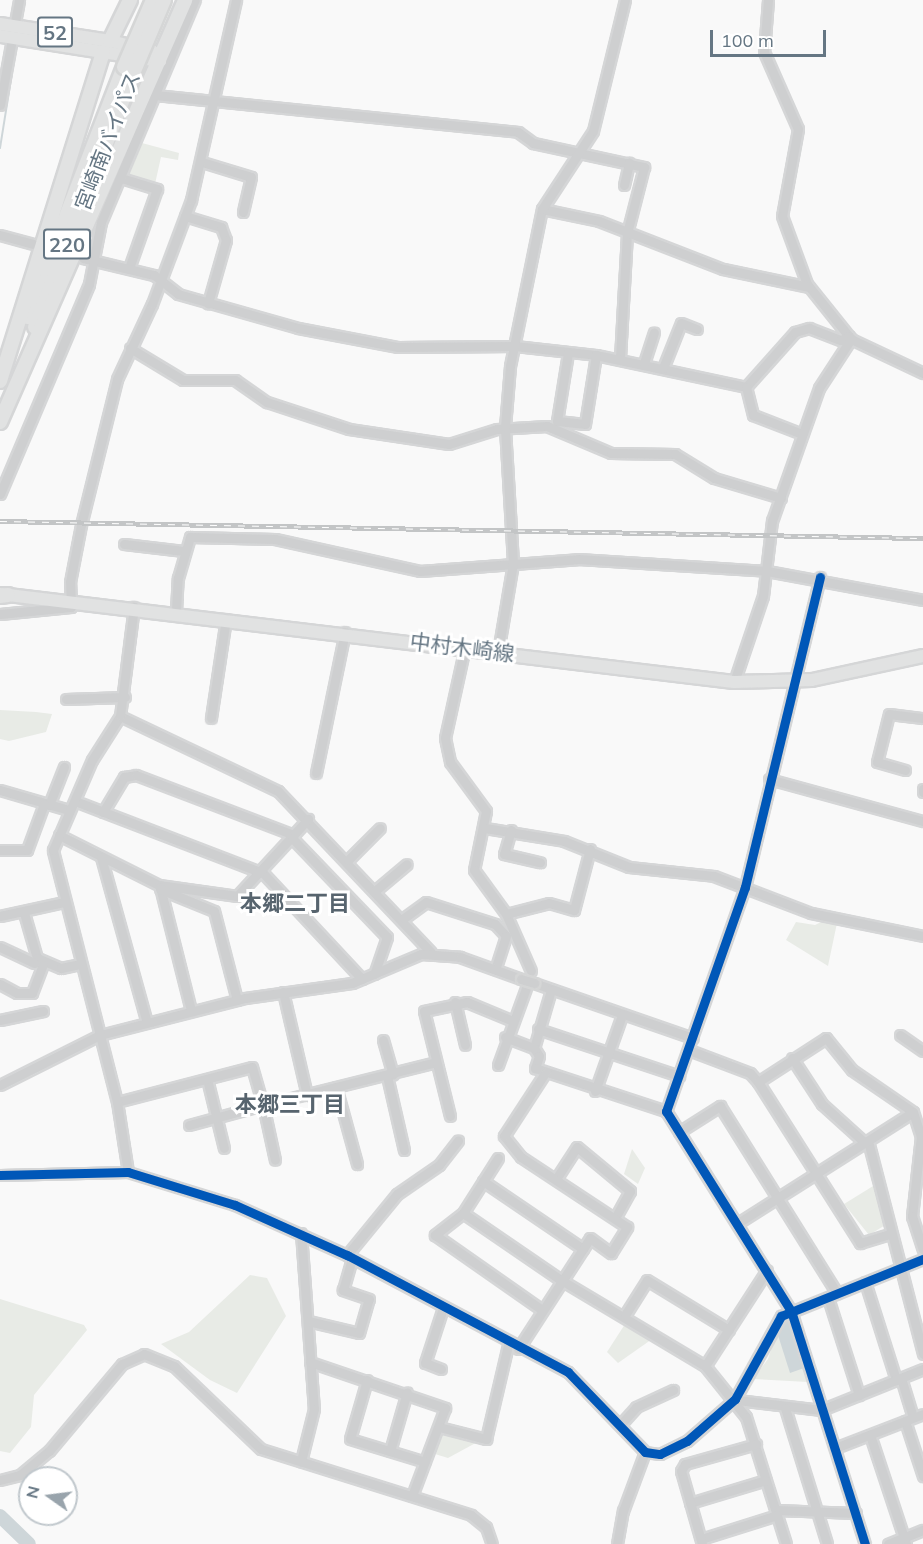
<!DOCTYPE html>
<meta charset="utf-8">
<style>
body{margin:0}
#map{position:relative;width:923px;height:1544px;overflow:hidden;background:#f9f9f9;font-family:Mulish,"Noto Sans JP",sans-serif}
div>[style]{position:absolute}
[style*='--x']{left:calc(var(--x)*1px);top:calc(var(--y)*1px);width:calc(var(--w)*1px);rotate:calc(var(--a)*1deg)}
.green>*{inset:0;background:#e8ebe6}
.water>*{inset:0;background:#ced6d9}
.stream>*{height:2px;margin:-1px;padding:0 1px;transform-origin:1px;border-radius:1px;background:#ced6d9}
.river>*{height:14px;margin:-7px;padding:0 7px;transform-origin:7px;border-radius:7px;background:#ced6d9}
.roads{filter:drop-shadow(2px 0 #d5d6d7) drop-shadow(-2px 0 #d5d6d7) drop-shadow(0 2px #d5d6d7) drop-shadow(0 -2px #d5d6d7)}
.minor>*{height:9px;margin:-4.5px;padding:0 4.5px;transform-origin:4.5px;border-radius:4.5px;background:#cecfd0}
.major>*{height:12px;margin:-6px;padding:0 6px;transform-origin:6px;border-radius:6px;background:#e1e2e2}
.highway>*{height:14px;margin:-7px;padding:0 7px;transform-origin:7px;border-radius:7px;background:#e1e2e2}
.rail>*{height:4.5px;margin-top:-2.25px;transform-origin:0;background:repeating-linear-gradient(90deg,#fff 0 7px,#c3c5c6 0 14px);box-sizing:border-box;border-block:2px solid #c3c5c6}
.bridges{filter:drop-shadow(2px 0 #d5d6d6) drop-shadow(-2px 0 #d5d6d6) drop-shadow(0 2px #d5d6d6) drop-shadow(0 -2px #d5d6d6)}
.minor-bridge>*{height:9px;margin:-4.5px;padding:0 4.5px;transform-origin:4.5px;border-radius:4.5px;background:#cecfd0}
.highway-bridge>*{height:14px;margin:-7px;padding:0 7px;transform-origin:7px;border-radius:7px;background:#e1e2e2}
.cycleway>*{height:9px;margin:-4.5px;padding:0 4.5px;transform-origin:4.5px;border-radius:4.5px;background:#0057b8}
span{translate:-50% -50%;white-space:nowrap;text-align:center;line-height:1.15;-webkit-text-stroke:6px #fff;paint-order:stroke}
.shield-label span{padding:2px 4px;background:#fff;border:2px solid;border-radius:4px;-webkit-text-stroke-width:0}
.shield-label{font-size:20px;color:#657683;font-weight:700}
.street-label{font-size:21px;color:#657683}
.neighbourhood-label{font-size:22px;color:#57646e;font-weight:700}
.north{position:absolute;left:18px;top:1466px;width:60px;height:60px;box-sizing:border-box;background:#fff;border:2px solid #c1c8cd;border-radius:50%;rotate:284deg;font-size:16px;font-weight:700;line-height:24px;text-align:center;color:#657683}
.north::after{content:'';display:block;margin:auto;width:21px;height:27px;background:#99a4ac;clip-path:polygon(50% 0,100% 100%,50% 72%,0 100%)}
.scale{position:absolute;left:710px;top:30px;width:116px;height:27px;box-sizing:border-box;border:3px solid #657683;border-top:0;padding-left:8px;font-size:18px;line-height:21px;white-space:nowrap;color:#657683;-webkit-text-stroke:4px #fff;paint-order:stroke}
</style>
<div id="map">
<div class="green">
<div style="clip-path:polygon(142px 143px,179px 153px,178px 160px,161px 157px,155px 184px,129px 175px)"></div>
<div style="clip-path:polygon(0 710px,36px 712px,52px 714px,46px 732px,9px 741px,0 739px)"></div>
<div style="clip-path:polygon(825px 920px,837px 923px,828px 966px,786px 940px,796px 922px,815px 925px)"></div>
<div style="clip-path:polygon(632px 1149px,645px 1168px,638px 1184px,624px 1174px)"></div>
<div style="clip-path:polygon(878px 1183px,887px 1224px,869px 1235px,844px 1204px)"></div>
<div style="clip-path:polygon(250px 1275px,267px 1278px,286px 1316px,237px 1393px,210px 1380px,161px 1344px,189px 1332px)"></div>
<div style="clip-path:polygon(0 1299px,84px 1325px,87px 1330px,34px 1395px,31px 1427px,10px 1453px,0 1451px)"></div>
<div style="clip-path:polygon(790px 1317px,808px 1382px,753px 1379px,768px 1359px,778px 1328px)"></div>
<div style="clip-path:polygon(627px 1321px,655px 1337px,618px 1363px,607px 1352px)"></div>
<div style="clip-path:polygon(442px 1431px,483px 1439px,448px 1458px,435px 1454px)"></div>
</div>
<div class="water">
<div style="clip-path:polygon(789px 1318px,804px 1368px,790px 1373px,777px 1332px)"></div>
</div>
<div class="stream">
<div style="--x:0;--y:148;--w:76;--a:-80.9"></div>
</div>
<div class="river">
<div style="--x:0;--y:1516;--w:40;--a:44"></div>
</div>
<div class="roads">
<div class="minor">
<div style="--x:768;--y:0;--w:52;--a:94.4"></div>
<div style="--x:764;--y:52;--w:84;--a:66.2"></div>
<div style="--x:798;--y:129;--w:88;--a:100.4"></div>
<div style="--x:782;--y:216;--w:72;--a:69.8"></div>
<div style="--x:807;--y:284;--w:70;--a:51.3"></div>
<div style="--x:851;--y:339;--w:80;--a:25.3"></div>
<div style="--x:155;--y:95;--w:365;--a:5.8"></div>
<div style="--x:518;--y:132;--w:19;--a:36"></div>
<div style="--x:533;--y:143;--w:114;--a:12.2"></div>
<div style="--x:644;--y:167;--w:68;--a:104.4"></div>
<div style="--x:627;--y:233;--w:127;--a:93.2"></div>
<div style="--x:0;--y:105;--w:107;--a:-79.7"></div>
<div style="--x:202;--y:162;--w:51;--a:17"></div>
<div style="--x:251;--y:177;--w:36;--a:103"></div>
<div style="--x:121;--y:178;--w:38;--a:17"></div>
<div style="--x:157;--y:189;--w:84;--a:109.5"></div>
<div style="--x:624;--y:185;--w:23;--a:-77"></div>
<div style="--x:542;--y:209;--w:58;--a:11.9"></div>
<div style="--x:599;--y:221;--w:133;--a:21.2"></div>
<div style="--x:723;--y:269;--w:88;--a:11.8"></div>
<div style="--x:185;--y:216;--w:38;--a:17"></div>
<div style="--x:221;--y:227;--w:14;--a:69"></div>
<div style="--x:226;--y:240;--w:66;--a:105.9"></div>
<div style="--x:0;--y:235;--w:34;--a:15"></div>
<div style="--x:83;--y:258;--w:73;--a:13.5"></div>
<div style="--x:154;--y:275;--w:31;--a:38"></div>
<div style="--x:178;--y:294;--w:125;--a:15.8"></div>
<div style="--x:298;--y:328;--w:102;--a:10.8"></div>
<div style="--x:398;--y:347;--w:117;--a:-0.5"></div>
<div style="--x:515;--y:346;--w:81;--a:6.3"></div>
<div style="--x:596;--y:355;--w:153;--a:12"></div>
<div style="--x:746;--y:387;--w:74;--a:-48.3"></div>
<div style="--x:795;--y:332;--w:15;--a:-16"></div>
<div style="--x:809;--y:328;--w:34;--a:21"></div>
<div style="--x:841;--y:340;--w:9;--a:-27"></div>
<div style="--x:130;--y:348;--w:62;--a:31.1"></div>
<div style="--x:183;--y:380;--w:52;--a:0"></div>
<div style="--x:235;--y:380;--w:39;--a:35"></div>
<div style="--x:267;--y:402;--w:86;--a:18.2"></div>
<div style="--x:349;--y:429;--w:101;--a:8.5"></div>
<div style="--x:449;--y:444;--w:50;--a:-17.4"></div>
<div style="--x:497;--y:429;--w:50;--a:-3.4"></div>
<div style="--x:547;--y:426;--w:69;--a:22.9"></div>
<div style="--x:611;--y:453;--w:64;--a:0.9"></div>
<div style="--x:675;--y:454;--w:46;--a:31.6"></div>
<div style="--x:714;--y:478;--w:70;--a:16.6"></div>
<div style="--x:568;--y:353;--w:69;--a:99.2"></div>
<div style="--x:557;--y:421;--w:28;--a:6"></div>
<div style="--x:585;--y:424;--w:70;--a:-80.9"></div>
<div style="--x:644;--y:363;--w:32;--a:-72"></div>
<div style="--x:663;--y:368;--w:48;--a:-68.2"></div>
<div style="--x:681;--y:323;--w:17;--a:21"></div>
<div style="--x:746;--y:387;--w:29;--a:76"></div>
<div style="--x:753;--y:415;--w:53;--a:21.2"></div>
<div style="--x:0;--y:494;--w:228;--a:-67"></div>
<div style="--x:89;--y:284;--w:63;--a:-79"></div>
<div style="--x:101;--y:222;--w:241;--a:-67.1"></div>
<div style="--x:124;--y:544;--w:60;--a:6.7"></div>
<div style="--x:820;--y:577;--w:319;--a:103.6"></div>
<div style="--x:745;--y:887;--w:238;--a:109.4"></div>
<div style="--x:666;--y:1111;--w:236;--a:58"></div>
<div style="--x:791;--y:1311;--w:244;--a:72.4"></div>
<div style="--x:176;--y:611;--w:33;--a:-87"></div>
<div style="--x:178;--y:578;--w:43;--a:-73.7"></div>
<div style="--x:190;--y:537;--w:85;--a:1.3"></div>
<div style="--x:275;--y:539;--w:148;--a:12.4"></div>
<div style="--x:420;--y:571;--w:158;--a:-4.3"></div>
<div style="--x:578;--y:559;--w:189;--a:3.6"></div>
<div style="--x:767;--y:571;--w:159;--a:10.5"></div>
<div style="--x:0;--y:614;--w:71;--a:-5.6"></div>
<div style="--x:71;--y:607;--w:25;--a:-92"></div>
<div style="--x:70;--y:582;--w:58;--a:-79.1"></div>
<div style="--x:81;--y:525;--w:150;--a:-76.1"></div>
<div style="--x:117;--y:379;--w:83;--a:-65"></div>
<div style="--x:152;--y:304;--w:111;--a:-69.4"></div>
<div style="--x:191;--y:200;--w:205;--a:-77.3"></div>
<div style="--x:465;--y:647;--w:93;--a:102.4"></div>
<div style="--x:445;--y:738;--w:25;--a:78"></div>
<div style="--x:450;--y:762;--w:61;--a:53.7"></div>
<div style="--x:486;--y:811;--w:60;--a:101.5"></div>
<div style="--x:474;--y:870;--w:54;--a:54"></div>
<div style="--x:506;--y:914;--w:62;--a:66.3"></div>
<div style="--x:498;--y:652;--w:90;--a:-80.4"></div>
<div style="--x:513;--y:563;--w:136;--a:-93.4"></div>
<div style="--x:505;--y:427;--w:61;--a:-85.3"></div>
<div style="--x:510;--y:366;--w:160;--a:-78.5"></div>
<div style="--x:542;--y:209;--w:93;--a:-56.8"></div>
<div style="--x:593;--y:131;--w:135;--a:-76.3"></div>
<div style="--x:734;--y:682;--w:91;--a:-71.4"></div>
<div style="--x:763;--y:596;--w:76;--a:-83.2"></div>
<div style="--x:772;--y:521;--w:141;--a:-70.5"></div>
<div style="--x:819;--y:388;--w:59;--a:-56.9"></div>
<div style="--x:66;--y:699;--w:59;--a:-1.9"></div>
<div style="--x:120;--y:716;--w:175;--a:25.4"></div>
<div style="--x:278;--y:791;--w:222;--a:46.5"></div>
<div style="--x:211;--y:718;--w:100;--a:-81.4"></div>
<div style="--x:905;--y:770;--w:29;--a:-164"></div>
<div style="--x:877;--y:762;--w:49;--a:-76"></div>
<div style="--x:889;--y:714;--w:34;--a:7"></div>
<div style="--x:316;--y:773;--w:144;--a:-78.4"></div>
<div style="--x:769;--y:779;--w:160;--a:15.3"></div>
<div style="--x:923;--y:789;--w:3;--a:90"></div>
<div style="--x:0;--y:790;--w:72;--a:16.2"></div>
<div style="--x:75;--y:801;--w:201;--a:21"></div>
<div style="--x:263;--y:873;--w:145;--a:47"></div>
<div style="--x:49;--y:805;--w:41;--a:-68.5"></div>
<div style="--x:103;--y:812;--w:41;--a:-59"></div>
<div style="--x:124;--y:777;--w:12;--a:-9"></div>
<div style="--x:136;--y:775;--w:169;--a:20.8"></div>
<div style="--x:485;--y:828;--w:80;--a:9.3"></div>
<div style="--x:564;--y:841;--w:70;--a:21.8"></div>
<div style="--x:629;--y:867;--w:85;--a:6"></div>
<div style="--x:714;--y:876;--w:104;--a:20.9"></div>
<div style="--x:811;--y:913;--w:114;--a:11.6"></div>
<div style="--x:511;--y:830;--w:25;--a:106"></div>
<div style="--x:504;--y:854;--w:37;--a:13"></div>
<div style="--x:59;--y:835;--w:112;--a:26.6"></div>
<div style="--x:159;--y:885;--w:79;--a:8"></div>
<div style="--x:237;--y:896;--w:105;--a:-47.3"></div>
<div style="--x:292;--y:838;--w:137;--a:46.2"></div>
<div style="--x:387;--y:937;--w:39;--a:109"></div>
<div style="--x:0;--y:850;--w:27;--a:0"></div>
<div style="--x:27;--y:850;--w:49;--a:-69.7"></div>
<div style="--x:101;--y:857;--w:172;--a:74.5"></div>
<div style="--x:348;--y:860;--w:45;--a:-45"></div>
<div style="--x:160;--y:887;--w:127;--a:75.9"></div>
<div style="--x:160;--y:889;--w:58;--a:22.2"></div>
<div style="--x:214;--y:911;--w:92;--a:75.5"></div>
<div style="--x:376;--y:890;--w:40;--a:-40"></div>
<div style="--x:24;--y:913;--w:47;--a:73.9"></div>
<div style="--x:37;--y:958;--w:26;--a:23"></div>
<div style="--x:61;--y:968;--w:19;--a:-12"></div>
<div style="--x:506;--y:914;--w:44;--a:-14.3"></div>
<div style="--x:549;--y:903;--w:26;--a:16"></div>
<div style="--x:574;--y:910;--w:63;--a:-75.3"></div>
<div style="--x:0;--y:916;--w:66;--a:-12.3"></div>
<div style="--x:404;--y:918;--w:27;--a:-36"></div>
<div style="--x:426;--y:902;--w:72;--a:17.7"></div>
<div style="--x:495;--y:924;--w:16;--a:47"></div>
<div style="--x:506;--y:936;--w:35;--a:108"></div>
<div style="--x:0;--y:947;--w:38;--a:25"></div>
<div style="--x:534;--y:983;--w:168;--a:19.1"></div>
<div style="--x:0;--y:984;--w:19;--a:28"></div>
<div style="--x:17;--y:993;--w:15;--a:0"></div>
<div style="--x:32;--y:993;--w:30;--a:-69"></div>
<div style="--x:551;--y:990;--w:60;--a:106.3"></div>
<div style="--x:534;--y:1048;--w:9;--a:58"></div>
<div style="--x:539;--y:1056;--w:13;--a:108"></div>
<div style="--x:535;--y:1068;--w:138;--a:18.2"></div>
<div style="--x:283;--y:992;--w:106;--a:76.9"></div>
<div style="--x:455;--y:1002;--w:44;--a:76.9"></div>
<div style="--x:0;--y:1020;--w:44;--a:-11.8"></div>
<div style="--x:538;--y:1029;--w:149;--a:18.4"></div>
<div style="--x:900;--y:1035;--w:28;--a:35"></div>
<div style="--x:505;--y:1037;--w:31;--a:21"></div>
<div style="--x:383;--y:1040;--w:36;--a:74"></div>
<div style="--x:689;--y:1050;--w:65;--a:20.7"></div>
<div style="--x:750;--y:1073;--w:12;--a:48"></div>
<div style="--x:758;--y:1082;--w:191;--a:57.6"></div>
<div style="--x:860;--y:1243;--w:30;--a:-17"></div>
<div style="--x:792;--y:1058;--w:55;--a:56.9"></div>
<div style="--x:822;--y:1104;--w:57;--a:42.1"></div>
<div style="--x:498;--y:1065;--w:82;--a:-70"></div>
<div style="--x:387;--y:1076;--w:76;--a:77.1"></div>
<div style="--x:207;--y:1079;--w:71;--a:76.2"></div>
<div style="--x:758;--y:1082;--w:81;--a:-32.9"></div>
<div style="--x:826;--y:1038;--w:41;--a:50.9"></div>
<div style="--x:852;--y:1070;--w:74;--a:34.5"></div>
<div style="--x:913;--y:1112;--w:25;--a:72"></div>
<div style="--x:921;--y:1136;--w:81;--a:96.4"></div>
<div style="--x:912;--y:1216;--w:35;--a:72"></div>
<div style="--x:0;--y:1085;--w:112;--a:-26.6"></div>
<div style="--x:100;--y:1035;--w:150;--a:-14.3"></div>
<div style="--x:245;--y:998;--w:108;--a:-8"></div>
<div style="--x:352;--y:983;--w:75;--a:-22.8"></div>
<div style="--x:421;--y:954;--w:39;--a:4"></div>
<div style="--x:460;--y:957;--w:65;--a:19.8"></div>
<div style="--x:336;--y:1087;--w:80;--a:74.7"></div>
<div style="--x:595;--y:1091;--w:81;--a:-70.4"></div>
<div style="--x:117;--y:1102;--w:139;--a:-14.5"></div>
<div style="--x:252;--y:1067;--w:40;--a:74"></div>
<div style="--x:263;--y:1105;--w:175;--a:-13.9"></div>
<div style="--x:450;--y:1116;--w:108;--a:-103.9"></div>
<div style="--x:424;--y:1011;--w:44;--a:-11.8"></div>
<div style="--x:467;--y:1002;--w:50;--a:22.4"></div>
<div style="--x:189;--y:1125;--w:77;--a:-15.1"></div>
<div style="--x:263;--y:1105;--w:56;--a:77.7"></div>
<div style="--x:679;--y:1132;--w:49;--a:-32.4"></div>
<div style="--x:720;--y:1106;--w:221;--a:58"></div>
<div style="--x:868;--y:1141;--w:220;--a:75.5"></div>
<div style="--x:498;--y:1158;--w:65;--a:122.5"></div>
<div style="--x:463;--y:1213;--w:36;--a:142"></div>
<div style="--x:435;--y:1235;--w:131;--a:35"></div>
<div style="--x:128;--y:1172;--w:71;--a:-98.9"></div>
<div style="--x:117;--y:1102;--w:260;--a:-104.3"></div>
<div style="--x:53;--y:850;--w:98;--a:-66.6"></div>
<div style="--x:92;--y:760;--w:52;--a:-57.5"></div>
<div style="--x:120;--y:716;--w:110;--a:-82.7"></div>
<div style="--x:0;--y:1175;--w:128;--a:-1.3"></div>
<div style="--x:128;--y:1172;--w:112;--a:17.1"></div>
<div style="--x:235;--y:1205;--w:123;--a:24.1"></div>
<div style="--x:347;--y:1255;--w:250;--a:27.9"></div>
<div style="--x:568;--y:1372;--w:111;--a:46.1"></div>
<div style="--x:645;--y:1452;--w:15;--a:8"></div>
<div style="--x:660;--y:1454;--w:30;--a:-26"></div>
<div style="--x:687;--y:1441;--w:64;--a:-41.2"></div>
<div style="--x:735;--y:1399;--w:95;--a:-61"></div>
<div style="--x:781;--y:1316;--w:153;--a:-21.9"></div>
<div style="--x:556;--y:1179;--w:38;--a:-57"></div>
<div style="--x:577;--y:1147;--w:69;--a:39.7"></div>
<div style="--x:630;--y:1191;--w:31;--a:119"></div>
<div style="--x:483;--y:1181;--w:121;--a:34.2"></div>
<div style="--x:463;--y:1213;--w:119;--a:34.4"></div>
<div style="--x:561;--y:1280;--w:168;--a:30.8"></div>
<div style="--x:705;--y:1366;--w:65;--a:51.2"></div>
<div style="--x:746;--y:1417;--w:133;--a:72.5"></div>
<div style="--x:738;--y:1223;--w:207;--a:-32.4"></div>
<div style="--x:301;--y:1233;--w:176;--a:85.8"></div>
<div style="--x:314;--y:1409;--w:54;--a:104"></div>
<div style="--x:347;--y:1255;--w:79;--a:-50.7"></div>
<div style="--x:397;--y:1194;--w:51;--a:-34.6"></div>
<div style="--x:439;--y:1165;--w:31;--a:-52"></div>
<div style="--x:865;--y:1282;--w:103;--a:72.4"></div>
<div style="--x:828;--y:1298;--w:102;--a:72.3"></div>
<div style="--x:625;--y:1315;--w:41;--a:-57.8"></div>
<div style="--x:647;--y:1280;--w:96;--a:31.4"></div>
<div style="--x:308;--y:1321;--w:52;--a:13.2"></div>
<div style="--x:359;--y:1333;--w:35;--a:-74"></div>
<div style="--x:369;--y:1299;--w:28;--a:-161"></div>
<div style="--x:343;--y:1290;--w:33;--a:-74"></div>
<div style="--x:518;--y:1349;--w:132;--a:-57"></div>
<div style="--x:590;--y:1238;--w:26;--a:36"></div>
<div style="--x:611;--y:1253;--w:31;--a:-58"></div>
<div style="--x:627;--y:1227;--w:127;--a:-146.6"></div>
<div style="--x:521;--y:1157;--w:27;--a:-129"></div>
<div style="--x:504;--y:1136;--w:75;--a:-56.9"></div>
<div style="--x:310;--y:1362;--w:143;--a:18.8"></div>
<div style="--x:445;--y:1408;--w:94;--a:110.6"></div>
<div style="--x:705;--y:1366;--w:114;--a:-57.1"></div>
<div style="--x:441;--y:1369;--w:17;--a:-159"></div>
<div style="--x:425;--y:1363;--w:58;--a:-71.9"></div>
<div style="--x:901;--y:1378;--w:38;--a:73"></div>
<div style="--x:367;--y:1380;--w:61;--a:106.1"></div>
<div style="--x:350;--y:1439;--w:78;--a:17"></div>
<div style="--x:737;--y:1400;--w:85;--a:6.8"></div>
<div style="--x:821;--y:1410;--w:110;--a:-21.9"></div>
<div style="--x:785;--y:1408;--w:142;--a:72.8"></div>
<div style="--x:905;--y:1421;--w:58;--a:71.9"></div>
<div style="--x:620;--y:1425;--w:24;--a:-48"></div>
<div style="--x:636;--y:1407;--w:41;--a:-24.7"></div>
<div style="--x:439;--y:1427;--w:49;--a:14.3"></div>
<div style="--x:486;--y:1439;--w:97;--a:-76.8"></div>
<div style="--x:870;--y:1435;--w:115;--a:71.7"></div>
<div style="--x:835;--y:1448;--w:94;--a:-21.1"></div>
<div style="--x:390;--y:1451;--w:61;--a:-73.9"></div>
<div style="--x:0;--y:1480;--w:21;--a:-14"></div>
<div style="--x:20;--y:1475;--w:38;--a:-40"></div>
<div style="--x:49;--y:1451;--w:114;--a:-50"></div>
<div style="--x:122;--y:1364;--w:24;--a:-24"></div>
<div style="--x:144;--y:1354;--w:32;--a:22"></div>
<div style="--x:174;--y:1366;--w:120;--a:43.7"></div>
<div style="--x:261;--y:1449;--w:220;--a:17.4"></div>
<div style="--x:471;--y:1515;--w:19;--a:39"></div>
<div style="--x:486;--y:1527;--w:18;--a:71"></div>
<div style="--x:690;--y:1503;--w:79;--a:-16.8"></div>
<div style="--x:776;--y:1510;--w:80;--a:2.1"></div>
<div style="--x:701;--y:1539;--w:80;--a:-17.5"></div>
<div style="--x:617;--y:1544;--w:34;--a:-80"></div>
<div style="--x:623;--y:1511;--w:63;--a:-69.6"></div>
<div style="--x:702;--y:1544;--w:76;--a:-106"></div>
<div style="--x:681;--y:1471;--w:8;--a:-60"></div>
<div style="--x:685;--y:1464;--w:74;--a:-15.7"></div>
<div style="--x:888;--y:1544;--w:38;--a:-22"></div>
</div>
<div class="major">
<div style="--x:0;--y:24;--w:111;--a:8.8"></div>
<div style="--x:110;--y:41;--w:43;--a:13.4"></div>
<div style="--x:152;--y:51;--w:13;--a:51"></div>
<div style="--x:160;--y:61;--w:162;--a:-171.1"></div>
<div style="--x:0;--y:594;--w:739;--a:6.84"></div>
<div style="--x:734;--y:682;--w:78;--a:-1.5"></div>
<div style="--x:812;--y:680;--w:114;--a:-12.2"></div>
</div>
<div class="highway">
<div style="--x:110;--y:41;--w:46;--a:-64"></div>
<div style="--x:27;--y:317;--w:268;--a:-68.8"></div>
<div style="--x:35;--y:327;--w:274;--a:-68.9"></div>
<div style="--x:0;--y:381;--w:344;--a:-72.6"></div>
<div style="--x:0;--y:422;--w:461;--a:-66.3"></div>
<div style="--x:0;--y:596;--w:8;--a:-7"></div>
</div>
</div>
<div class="rail">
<div style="--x:0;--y:521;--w:923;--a:1.06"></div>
</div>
<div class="bridges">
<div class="minor-bridge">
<div style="--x:521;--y:979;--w:14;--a:17"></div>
</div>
<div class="highway-bridge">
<div style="--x:124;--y:67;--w:73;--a:-66.6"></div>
<div style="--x:134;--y:71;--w:77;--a:-67.1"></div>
</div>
</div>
<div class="cycleway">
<div style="--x:820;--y:577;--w:319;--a:103.6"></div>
<div style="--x:745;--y:887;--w:238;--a:109.4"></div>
<div style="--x:666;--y:1111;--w:236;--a:58"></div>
<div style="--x:791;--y:1311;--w:244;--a:72.4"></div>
<div style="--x:0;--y:1175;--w:128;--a:-1.3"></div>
<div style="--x:128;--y:1172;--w:112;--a:17.1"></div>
<div style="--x:235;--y:1205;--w:123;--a:24.1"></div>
<div style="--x:347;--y:1255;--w:250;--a:27.9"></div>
<div style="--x:568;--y:1372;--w:111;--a:46.1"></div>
<div style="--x:645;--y:1452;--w:15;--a:8"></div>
<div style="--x:660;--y:1454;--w:30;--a:-26"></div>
<div style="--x:687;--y:1441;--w:64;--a:-41.2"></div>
<div style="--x:735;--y:1399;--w:95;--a:-61"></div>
<div style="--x:781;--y:1316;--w:153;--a:-21.9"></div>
</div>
<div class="shield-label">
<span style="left:55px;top:32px">52</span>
<span style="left:67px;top:244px">220</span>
</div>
<div class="street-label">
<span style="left:107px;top:141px;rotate:-69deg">宮崎南バイパス</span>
<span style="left:462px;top:647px;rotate:7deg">中村木崎線</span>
</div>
<div class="neighbourhood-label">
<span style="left:295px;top:904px">本郷二丁目</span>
<span style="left:290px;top:1105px">本郷三丁目</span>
</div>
<div class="north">N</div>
<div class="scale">100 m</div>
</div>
